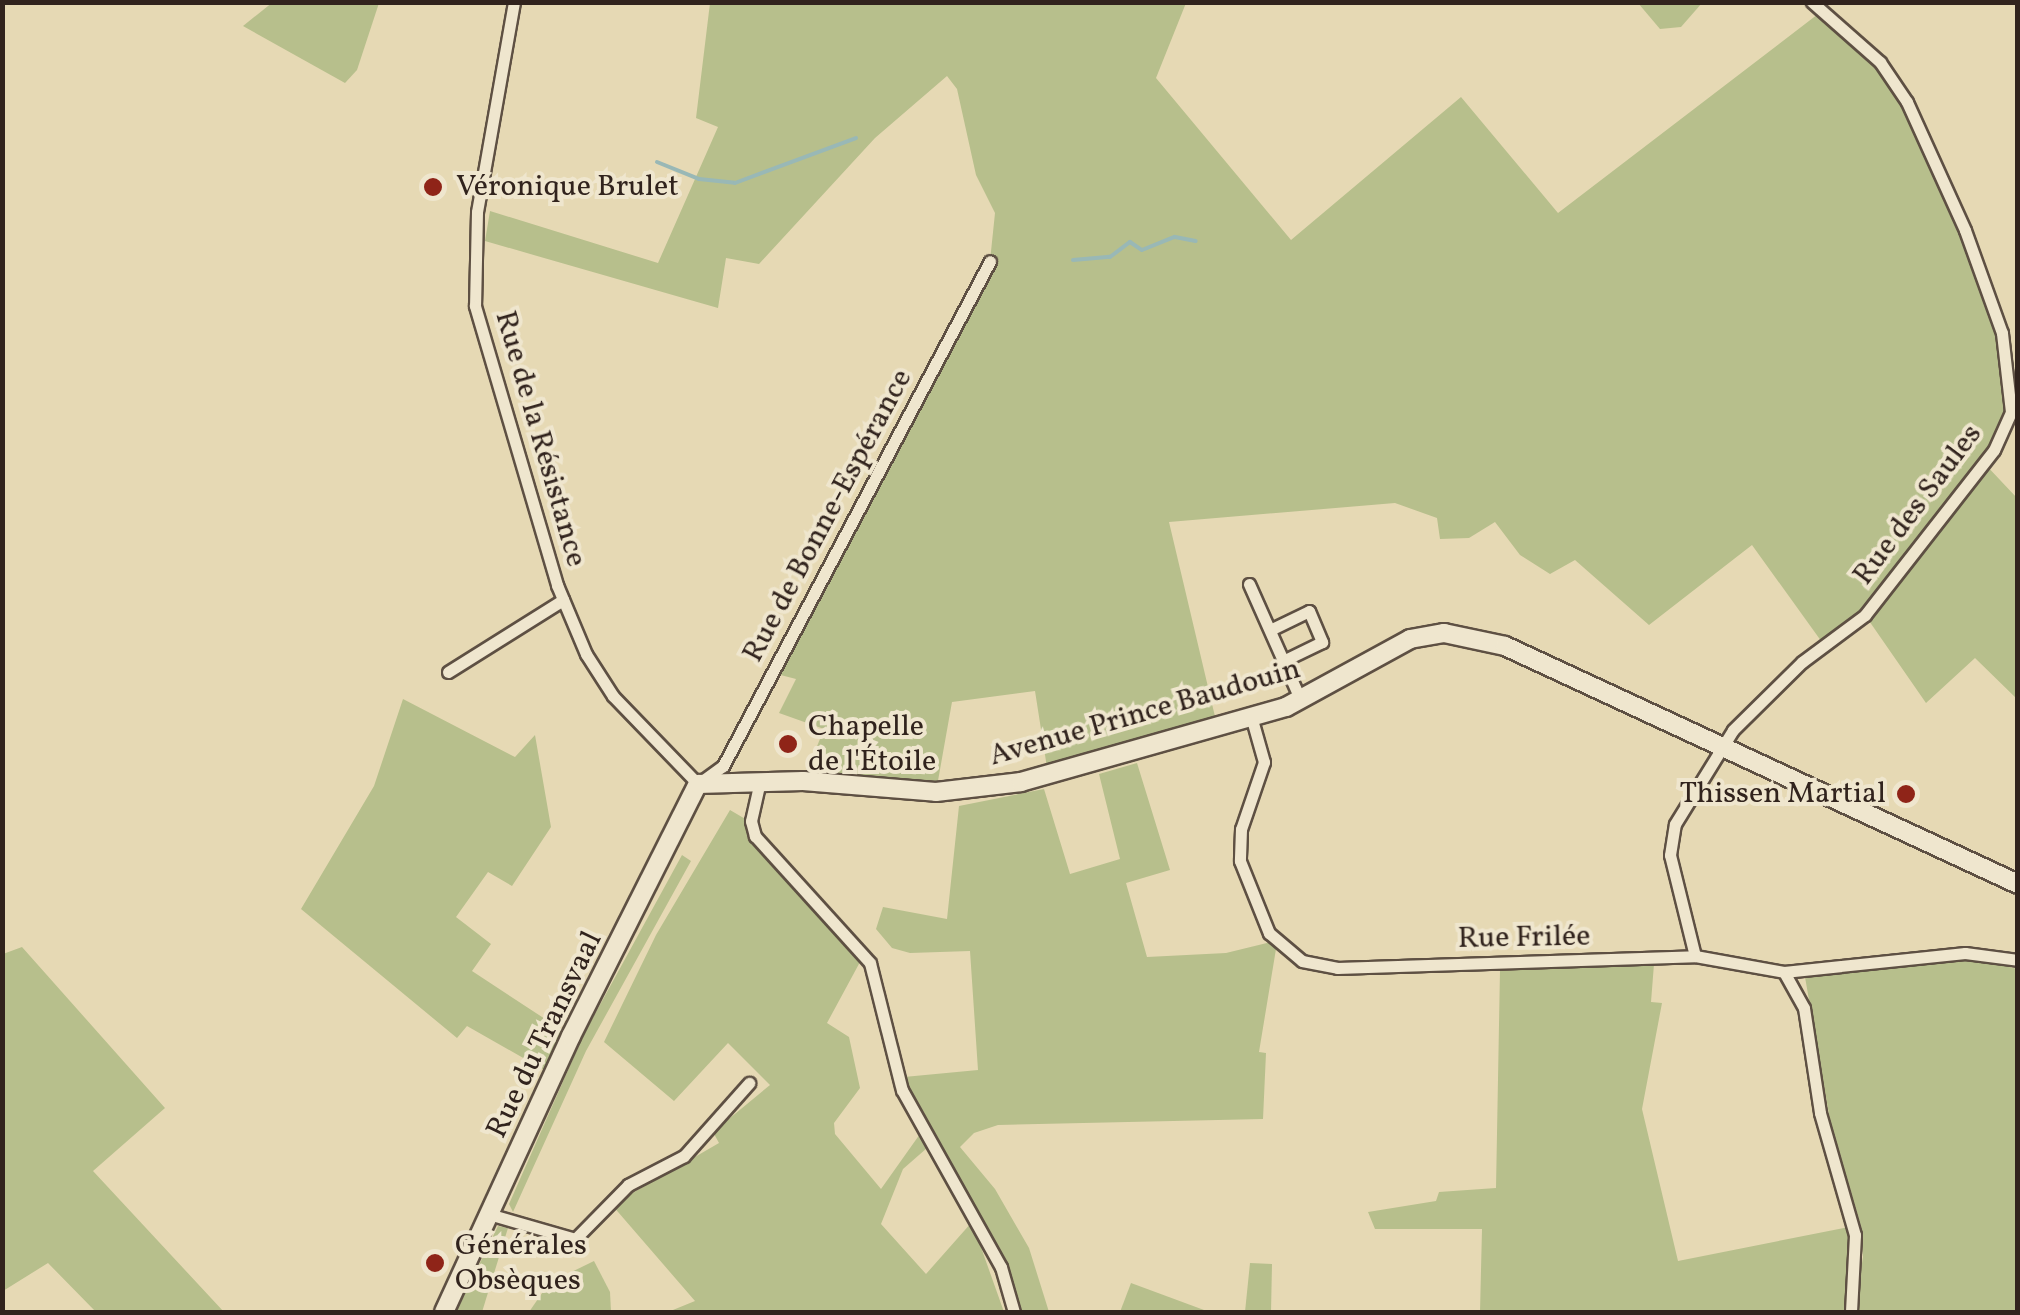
<!DOCTYPE html>
<meta charset="utf-8">
<style>
body{margin:0}
#map{position:relative;width:2020px;height:1315px;overflow:hidden;background:#e6d9b4;font-family:Vollkorn,serif}
div>[style]{position:absolute}
[style*='--x']{left:calc(var(--x)*1px);top:calc(var(--y)*1px);width:calc(var(--w)*1px);rotate:calc(var(--a)*1deg)}
.green>*{inset:0;background:#b7bf8c}
.stream>*{height:4px;margin:-2px;padding:0 2px;transform-origin:2px;border-radius:2px;background:#99b8b6}
.roads{filter:drop-shadow(2px 0 #5e5043) drop-shadow(-2px 0 #5e5043) drop-shadow(0 2px #5e5043) drop-shadow(0 -2px #5e5043)}
.street>*{height:11px;margin:-5.5px;padding:0 5.5px;transform-origin:5.5px;border-radius:5.5px;background:#efe6ce}
.secondary>*{height:18px;margin:-9px;padding:0 9px;transform-origin:9px;border-radius:9px;background:#efe6ce}
.dots>*{width:28px;height:28px;translate:-50% -50%;box-sizing:border-box;border:5px solid #efe6ce;border-radius:50%}
span{translate:-50% -50%;white-space:nowrap;text-align:center;line-height:1.15;-webkit-text-stroke:8px #efe6ce;paint-order:stroke}
.poi-label{font-size:30px;color:#31231d}
.left{translate:0 -50%;text-align:left}
.right{translate:-100% -50%;text-align:right}
.street-label{font-size:30px;color:#31231d}
.frame{position:absolute;inset:0;border:5px solid #31231d;pointer-events:none}
</style>
<div id="map">
<div class="green">
<div style="clip-path:polygon(273px 2px,379px 3px,357px 70px,345px 83px,243px 26px)"></div>
<div style="clip-path:polygon(710px 3px,1186px 3px,1156px 78px,1291px 240px,1461px 97px,1558px 213px,1822px 11px,1880px 62px,1907px 102px,2002px 333px,2011px 412px,1984px 463px,2017px 498px,2017px 699px,1975px 658px,1926px 703px,1865px 615px,1824px 645px,1752px 545px,1649px 625px,1575px 560px,1550px 574px,1520px 555px,1495px 522px,1469px 538px,1440px 539px,1437px 518px,1395px 503px,1169px 522px,1217px 725px,1048px 774px,1035px 691px,952px 702px,936px 792px,803px 781px,824px 729px,779px 713px,796px 679px,773px 673px,990px 261px,995px 213px,976px 175px,957px 89px,947px 76px,875px 138px,759px 264px,726px 258px,718px 308px,485px 241px,490px 211px,658px 263px,718px 127px,696px 118px)"></div>
<div style="clip-path:polygon(1638px 3px,1702px 3px,1681px 27px,1660px 29px)"></div>
<div style="clip-path:polygon(403px 699px,515px 757px,535px 735px,551px 827px,512px 886px,488px 872px,456px 917px,491px 944px,472px 971px,571px 1036px,553px 1075px,467px 1026px,457px 1038px,301px 909px,374px 786px)"></div>
<div style="clip-path:polygon(1137px 763px,1170px 870px,1126px 883px,1147px 957px,1226px 953px,1271px 942px,1276px 949px,1259px 1052px,1266px 1053px,1263px 1119px,998px 1125px,974px 1133px,960px 1147px,995px 1189px,1029px 1248px,1049px 1312px,1022px 1312px,1010px 1275px,904px 1077px,978px 1070px,970px 951px,910px 953px,892px 948px,876px 929px,883px 907px,947px 919px,959px 806px,1044px 789px,1070px 874px,1120px 859px,1099px 774px)"></div>
<div style="clip-path:polygon(730px 810px,747px 820px,756px 847px,860px 962px,827px 1023px,849px 1037px,860px 1088px,834px 1123px,835px 1134px,881px 1189px,920px 1134px,927px 1148px,903px 1169px,881px 1224px,926px 1274px,972px 1222px,1004px 1312px,668px 1312px,695px 1301px,612px 1205px,719px 1143px,713px 1132px,770px 1085px,728px 1043px,674px 1101px,604px 1042px,656px 935px)"></div>
<div style="clip-path:polygon(682px 855px,691px 861px,586px 1051px,513px 1212px,509px 1204px,584px 1034px)"></div>
<div style="clip-path:polygon(22px 947px,165px 1108px,93px 1171px,224px 1312px,96px 1312px,48px 1263px,3px 1291px,3px 954px)"></div>
<div style="clip-path:polygon(1979px 959px,2017px 969px,2017px 1312px,1854px 1312px,1863px 1257px,1860px 1223px,1830px 1120px,1805px 977px)"></div>
<div style="clip-path:polygon(1654px 964px,1651px 1002px,1662px 1003px,1642px 1109px,1678px 1261px,1849px 1227px,1854px 1251px,1847px 1312px,1480px 1312px,1482px 1229px,1375px 1229px,1368px 1212px,1436px 1201px,1439px 1192px,1496px 1188px,1500px 970px)"></div>
<div style="clip-path:polygon(498px 1226px,508px 1228px,482px 1312px,456px 1312px)"></div>
<div style="clip-path:polygon(594px 1261px,610px 1292px,611px 1312px,529px 1312px,549px 1283px)"></div>
<div style="clip-path:polygon(1250px 1263px,1272px 1264px,1271px 1312px,1245px 1312px)"></div>
<div style="clip-path:polygon(1131px 1283px,1204px 1310px,1208px 1312px,1120px 1312px)"></div>
</div>
<div class="stream">
<div style="--x:657;--y:162;--w:45;--a:22"></div>
<div style="--x:699;--y:179;--w:36;--a:6"></div>
<div style="--x:735;--y:183;--w:129;--a:-20.4"></div>
<div style="--x:1073;--y:260;--w:37;--a:-5"></div>
<div style="--x:1110;--y:257;--w:25;--a:-37"></div>
<div style="--x:1130;--y:242;--w:14;--a:34"></div>
<div style="--x:1142;--y:250;--w:35;--a:-22"></div>
<div style="--x:1175;--y:237;--w:21;--a:11"></div>
</div>
<div class="roads">
<div class="street">
<div style="--x:514;--y:2;--w:213;--a:100"></div>
<div style="--x:477;--y:212;--w:94;--a:91.2"></div>
<div style="--x:475;--y:306;--w:291;--a:73.6"></div>
<div style="--x:557;--y:585;--w:75;--a:67.2"></div>
<div style="--x:586;--y:654;--w:50;--a:57.3"></div>
<div style="--x:613;--y:696;--w:122;--a:46"></div>
<div style="--x:698;--y:784;--w:31;--a:-36"></div>
<div style="--x:723;--y:766;--w:571;--a:-62.13"></div>
<div style="--x:1249;--y:584;--w:128;--a:66"></div>
<div style="--x:1272;--y:629;--w:41;--a:-25.9"></div>
<div style="--x:1309;--y:611;--w:34;--a:67"></div>
<div style="--x:1322;--y:642;--w:41;--a:154.1"></div>
<div style="--x:448;--y:672;--w:136;--a:-32.1"></div>
<div style="--x:1251;--y:716;--w:48;--a:74.2"></div>
<div style="--x:1264;--y:762;--w:71;--a:108.9"></div>
<div style="--x:1241;--y:829;--w:32;--a:92"></div>
<div style="--x:1240;--y:861;--w:78;--a:68.1"></div>
<div style="--x:1269;--y:933;--w:43;--a:40.3"></div>
<div style="--x:1302;--y:961;--w:36;--a:11"></div>
<div style="--x:1337;--y:968;--w:358;--a:-1.9"></div>
<div style="--x:1695;--y:956;--w:90;--a:10.2"></div>
<div style="--x:1784;--y:972;--w:182;--a:-6"></div>
<div style="--x:1965;--y:953;--w:53;--a:7.5"></div>
<div style="--x:760;--y:781;--w:41;--a:102.7"></div>
<div style="--x:751;--y:821;--w:16;--a:75"></div>
<div style="--x:755;--y:836;--w:171;--a:47.8"></div>
<div style="--x:870;--y:963;--w:131;--a:75.9"></div>
<div style="--x:902;--y:1090;--w:203;--a:60.8"></div>
<div style="--x:1001;--y:1267;--w:47;--a:73.9"></div>
<div style="--x:1695;--y:956;--w:104;--a:-103.9"></div>
<div style="--x:1670;--y:855;--w:31;--a:-81"></div>
<div style="--x:1675;--y:824;--w:110;--a:-58.3"></div>
<div style="--x:1733;--y:730;--w:97;--a:-44.6"></div>
<div style="--x:1802;--y:662;--w:79;--a:-36.7"></div>
<div style="--x:1865;--y:615;--w:209;--a:-52"></div>
<div style="--x:1994;--y:450;--w:42;--a:-65.9"></div>
<div style="--x:2011;--y:412;--w:80;--a:-96.5"></div>
<div style="--x:2002;--y:333;--w:109;--a:-109.8"></div>
<div style="--x:1965;--y:230;--w:141;--a:-114.4"></div>
<div style="--x:1907;--y:102;--w:48;--a:-124"></div>
<div style="--x:1880;--y:62;--w:91;--a:-138.6"></div>
<div style="--x:1784;--y:972;--w:41;--a:60.9"></div>
<div style="--x:1804;--y:1008;--w:106;--a:81.3"></div>
<div style="--x:1820;--y:1113;--w:127;--a:74"></div>
<div style="--x:1855;--y:1235;--w:77;--a:93"></div>
<div style="--x:492;--y:1215;--w:86;--a:16.1"></div>
<div style="--x:575;--y:1239;--w:76;--a:-45.5"></div>
<div style="--x:628;--y:1185;--w:63;--a:-27.4"></div>
<div style="--x:684;--y:1156;--w:98;--a:-48.3"></div>
</div>
<div class="secondary">
<div style="--x:444;--y:1312;--w:304;--a:-65.3"></div>
<div style="--x:571;--y:1036;--w:282;--a:-63.3"></div>
<div style="--x:698;--y:784;--w:105;--a:-1.6"></div>
<div style="--x:803;--y:781;--w:133;--a:4.7"></div>
<div style="--x:936;--y:792;--w:86;--a:-6.7"></div>
<div style="--x:1021;--y:782;--w:275;--a:-15.8"></div>
<div style="--x:1286;--y:707;--w:141;--a:-28.7"></div>
<div style="--x:1410;--y:639;--w:35;--a:-10"></div>
<div style="--x:1444;--y:633;--w:62;--a:12"></div>
<div style="--x:1505;--y:646;--w:566;--a:24.89"></div>
</div>
</div>
<div class="dots">
<div style="left:433px;top:187px;background:#8f2418"></div>
<div style="left:788px;top:744px;background:#8f2418"></div>
<div style="left:1906px;top:794px;background:#8f2418"></div>
<div style="left:435px;top:1263px;background:#8f2418"></div>
</div>
<div class="poi-label">
<span class="left" style="left:456px;top:187px">Véronique Brulet</span>
<span class="left" style="left:808px;top:744px">Chapelle<br>de l'Étoile</span>
<span class="right" style="left:1886px;top:794px">Thissen Martial</span>
<span class="left" style="left:455px;top:1263px">Générales<br>Obsèques</span>
</div>
<div class="street-label">
<span style="left:540px;top:439px;rotate:74deg">Rue de la Résistance</span>
<span style="left:1918px;top:505px;rotate:-53deg">Rue des Saules</span>
<span style="left:828px;top:516px;rotate:-62deg">Rue de Bonne-Espérance</span>
<span style="left:1145px;top:713px;rotate:-16deg">Avenue Prince Baudouin</span>
<span style="left:1524px;top:938px;rotate:-1deg">Rue Frilée</span>
<span style="left:545px;top:1035px;rotate:-64deg">Rue du Transvaal</span>
</div>
<div class="frame"></div>
</div>
